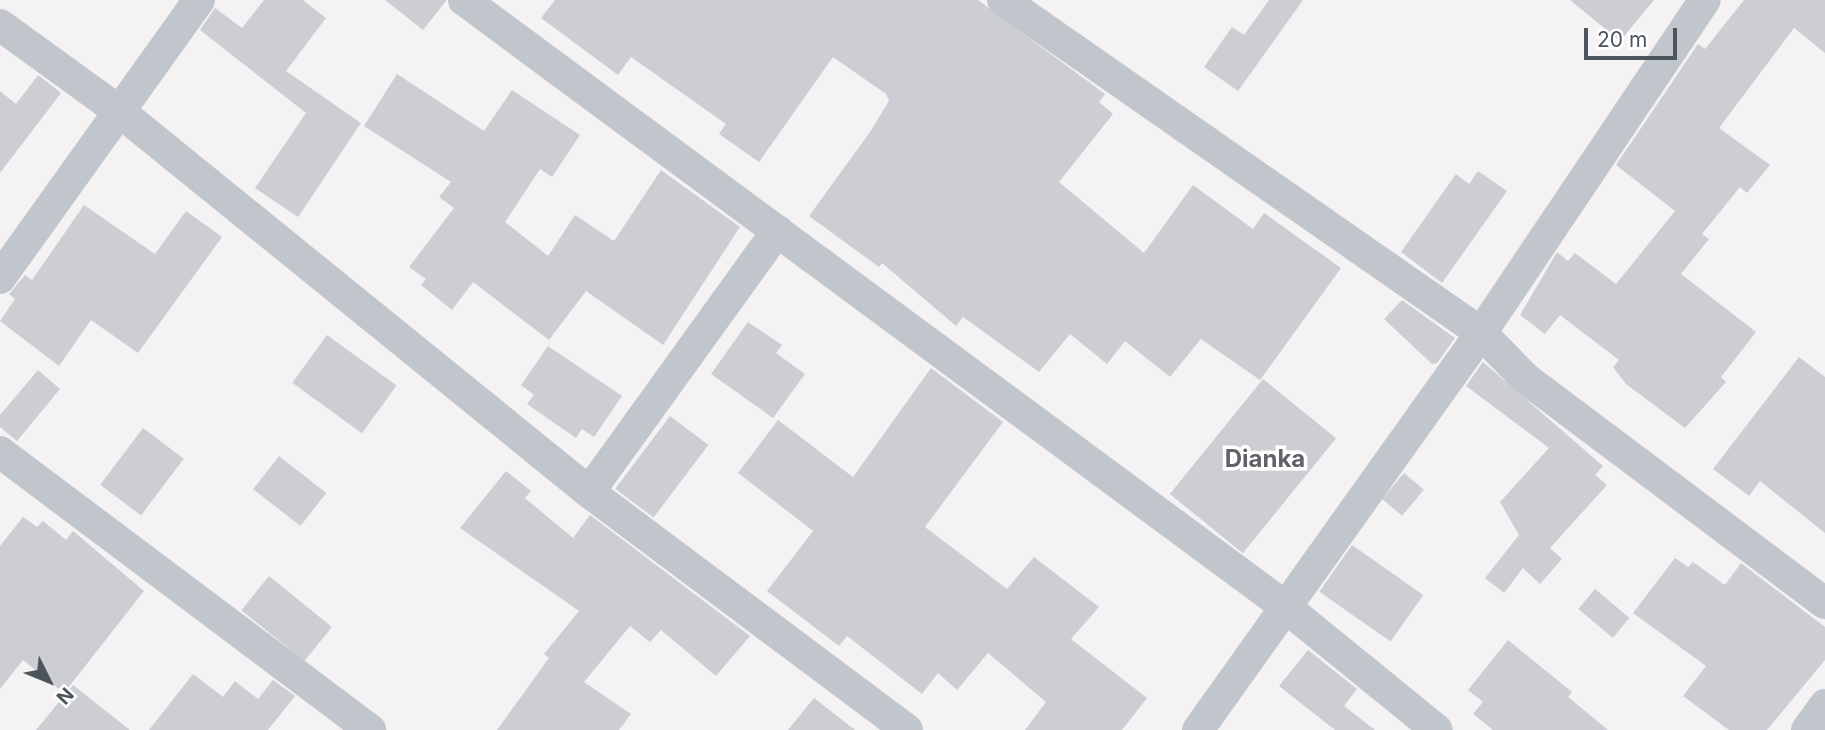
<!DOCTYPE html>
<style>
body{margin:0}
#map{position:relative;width:1825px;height:730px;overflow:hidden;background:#f4f2f2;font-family:Inter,sans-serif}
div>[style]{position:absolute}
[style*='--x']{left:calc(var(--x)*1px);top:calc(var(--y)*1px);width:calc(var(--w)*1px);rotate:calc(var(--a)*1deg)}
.building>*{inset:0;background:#cdced4;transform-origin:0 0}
.minor>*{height:32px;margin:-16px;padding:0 16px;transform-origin:16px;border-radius:16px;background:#c0c6cc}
span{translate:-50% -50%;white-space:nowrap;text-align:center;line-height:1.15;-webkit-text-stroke:7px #fff;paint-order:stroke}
.quarter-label{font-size:24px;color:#5f6266;font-weight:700}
.north{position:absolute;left:14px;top:646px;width:70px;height:70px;-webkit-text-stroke:5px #fff;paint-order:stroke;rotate:133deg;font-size:19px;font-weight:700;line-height:28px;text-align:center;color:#4c555d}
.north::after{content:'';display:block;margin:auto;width:24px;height:32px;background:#4c555d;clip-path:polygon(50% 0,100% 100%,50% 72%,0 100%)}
.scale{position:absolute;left:1584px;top:28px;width:93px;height:32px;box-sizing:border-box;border:4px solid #4c555d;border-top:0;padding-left:9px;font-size:21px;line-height:24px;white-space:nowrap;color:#4c555d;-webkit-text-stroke:5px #fff;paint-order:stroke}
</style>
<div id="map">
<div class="building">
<div style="clip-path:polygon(264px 0,303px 0,326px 18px,286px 71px,361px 123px,298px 217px,255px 188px,306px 113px,200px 30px,215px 8px,242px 28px)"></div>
<div style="clip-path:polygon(385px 0,446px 0,446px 1px,423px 30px)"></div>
<div style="clip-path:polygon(555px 0,978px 0,1105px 94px,1099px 102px,1113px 114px,1059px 182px,1144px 253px,1193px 185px,1253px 229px,1264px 213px,1341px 268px,1260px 380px,1201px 339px,1170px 377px,1125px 341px,1107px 364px,1070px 334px,1039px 372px,963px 317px,956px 326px,882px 263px,879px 267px,809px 216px,870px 132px,889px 101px,886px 94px,833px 57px,759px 162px,719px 134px,726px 124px,631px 57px,618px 75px,541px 18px)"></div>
<div style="clip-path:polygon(1269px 0,1303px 0,1238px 91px,1204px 67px,1232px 27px,1244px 35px)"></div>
<div style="clip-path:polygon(1570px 0,1654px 0,1620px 41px)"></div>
<div style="clip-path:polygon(1744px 0,1825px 0,1825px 53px,1794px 28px,1719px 128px,1770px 165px,1747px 193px,1740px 187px,1702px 234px,1709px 239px,1681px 274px,1756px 332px,1721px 377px,1726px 382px,1685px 428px,1626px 384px,1613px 367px,1619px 360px,1560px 315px,1545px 334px,1520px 315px,1557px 252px,1568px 261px,1575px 253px,1616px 284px,1675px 211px,1616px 165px,1698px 44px,1705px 49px)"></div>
<div style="clip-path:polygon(397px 74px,484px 131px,512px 90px,580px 135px,552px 177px,540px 169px,505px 222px,548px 256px,575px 215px,614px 241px,661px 170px,740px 227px,663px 345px,586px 291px,549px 340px,473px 282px,452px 310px,421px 285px,426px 279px,409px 267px,454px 208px,439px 197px,451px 182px,364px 126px)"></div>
<div style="clip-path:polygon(38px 75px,61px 93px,0 173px,0 91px,16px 104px)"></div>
<div style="clip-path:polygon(1478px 171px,1507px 191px,1442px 283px,1401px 252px,1456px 174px,1469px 184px)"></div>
<div style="clip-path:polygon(84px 205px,155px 254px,186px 211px,222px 237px,138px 353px,91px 320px,59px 366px,0 321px,15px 299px,9px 294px,25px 275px,32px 280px)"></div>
<div style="clip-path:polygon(1402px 300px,1455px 338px,1437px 363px,1432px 364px,1384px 319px)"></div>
<div style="clip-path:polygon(748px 322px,782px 345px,776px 353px,805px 374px,773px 418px,711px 374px)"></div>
<div style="left:327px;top:335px;width:86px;height:59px;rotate:36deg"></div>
<div style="clip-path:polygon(548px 346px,622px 396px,594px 437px,582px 429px,576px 438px,527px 404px,534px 395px,521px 385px)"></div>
<div style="clip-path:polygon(1799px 357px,1825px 377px,1825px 533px,1760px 481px,1749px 496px,1713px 469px)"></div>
<div style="clip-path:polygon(1483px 362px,1603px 466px,1595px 475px,1607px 485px,1550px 548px,1562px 559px,1540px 584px,1523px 568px,1504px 593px,1485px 578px,1519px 535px,1500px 502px,1549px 448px,1466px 386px)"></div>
<div style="clip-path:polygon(931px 368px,1003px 422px,925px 527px,1007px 589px,1034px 557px,1099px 607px,1071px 639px,1147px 698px,1122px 730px,1025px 730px,1046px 702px,988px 653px,957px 690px,938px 673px,922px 694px,847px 636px,839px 646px,767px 591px,813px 531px,738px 473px,778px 420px,853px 477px)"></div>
<div style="clip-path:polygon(38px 370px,60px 389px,17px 441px,0 427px,0 415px)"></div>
<div style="left:1263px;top:379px;width:94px;height:148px;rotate:39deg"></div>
<div style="left:670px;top:416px;width:48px;height:91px;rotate:37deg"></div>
<div style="left:143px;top:428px;width:51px;height:71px;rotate:37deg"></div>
<div style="left:279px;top:456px;width:60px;height:42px;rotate:38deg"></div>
<div style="clip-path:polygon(506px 471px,531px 491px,525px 498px,573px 538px,590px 515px,750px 636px,716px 676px,661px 630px,650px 642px,630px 626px,584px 682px,631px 714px,619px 730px,497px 730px,549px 658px,544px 654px,579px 611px,460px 528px)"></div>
<div style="left:1404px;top:473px;width:26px;height:34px;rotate:40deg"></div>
<div style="clip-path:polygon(23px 517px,37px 527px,43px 521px,66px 540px,73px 531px,144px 591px,64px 693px,23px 660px,0 689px,0 546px)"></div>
<div style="left:1352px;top:545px;width:87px;height:57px;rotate:35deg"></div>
<div style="clip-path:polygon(1675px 558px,1688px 567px,1693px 562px,1725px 585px,1741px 563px,1825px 627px,1825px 660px,1767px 730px,1729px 730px,1683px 696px,1706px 666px,1633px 613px)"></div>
<div style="left:269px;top:576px;width:81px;height:44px;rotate:39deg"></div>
<div style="left:1595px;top:589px;width:45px;height:26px;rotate:40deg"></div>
<div style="clip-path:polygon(1508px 640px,1572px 692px,1568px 697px,1608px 730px,1493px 730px,1473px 714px,1483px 702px,1468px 690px)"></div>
<div style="clip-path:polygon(1308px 650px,1357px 689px,1344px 706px,1375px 730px,1335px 730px,1279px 686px)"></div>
<div style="clip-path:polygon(193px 674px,223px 697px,235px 681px,258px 699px,273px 680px,295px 696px,268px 730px,149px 730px)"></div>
<div style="clip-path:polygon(73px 685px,130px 730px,36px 730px)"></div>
<div style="clip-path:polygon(814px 698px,855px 730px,788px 730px)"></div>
</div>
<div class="minor">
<div style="--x:464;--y:0;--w:1018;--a:36.45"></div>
<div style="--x:1283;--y:605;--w:198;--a:39.1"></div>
<div style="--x:1003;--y:0;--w:583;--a:34.86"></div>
<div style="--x:1481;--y:333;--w:63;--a:45.6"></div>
<div style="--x:1525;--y:378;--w:375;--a:36.9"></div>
<div style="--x:0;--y:25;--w:147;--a:35.9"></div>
<div style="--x:119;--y:111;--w:605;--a:39.03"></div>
<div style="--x:589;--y:492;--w:322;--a:-54.2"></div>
<div style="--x:0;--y:278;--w:342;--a:-54.4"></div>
<div style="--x:0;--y:452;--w:463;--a:36.9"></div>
<div style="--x:589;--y:492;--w:397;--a:36.8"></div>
<div style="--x:1198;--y:730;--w:488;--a:-54.5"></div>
<div style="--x:1481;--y:333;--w:401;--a:-56.1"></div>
<div style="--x:1807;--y:730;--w:31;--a:-54"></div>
</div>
<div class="quarter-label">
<span style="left:1265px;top:459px">Dianka</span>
</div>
<div class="north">N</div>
<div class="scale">20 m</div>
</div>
